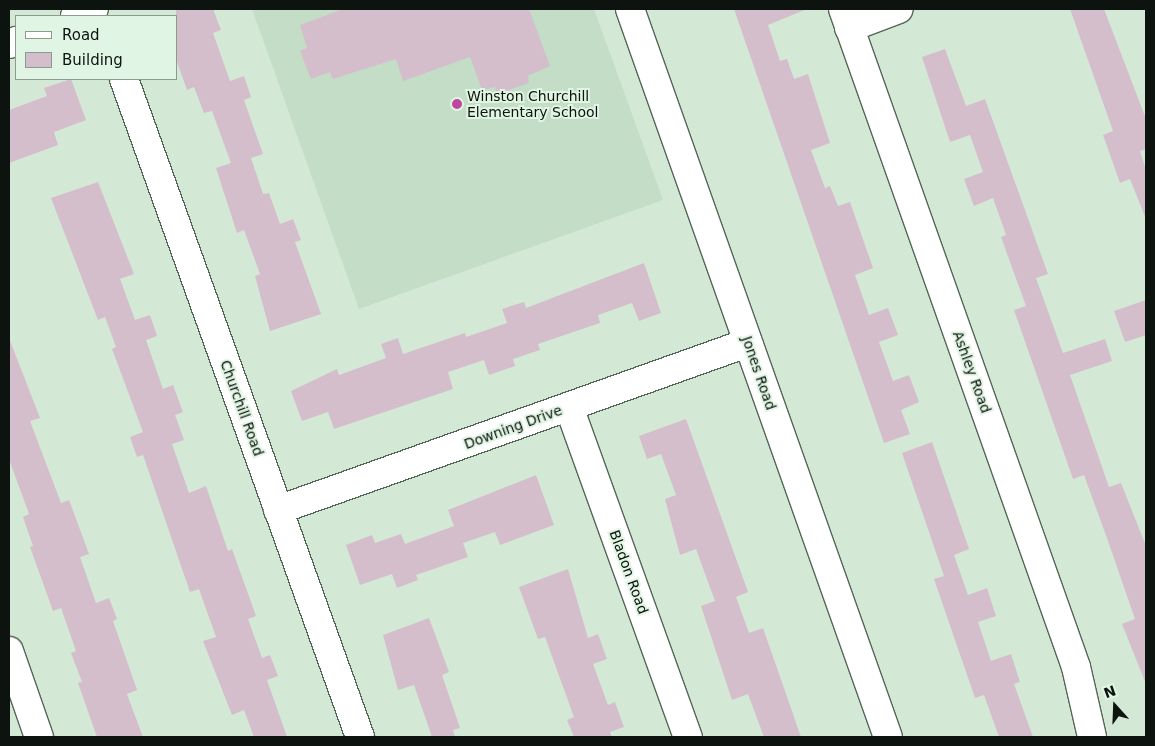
<!DOCTYPE html>
<style>
body{margin:0}
#map{position:relative;width:1155px;height:746px;overflow:hidden;background:#d4e8d6;font-family:"DejaVu Sans",sans-serif}
div>[style]{position:absolute}
[style*='--x']{left:calc(var(--x)*1px);top:calc(var(--y)*1px);width:calc(var(--w)*1px);rotate:calc(var(--a)*1deg)}
.built>*{inset:0;background:#c3ddc6}
.building>*{inset:0;background:#d4becc}
.roads{filter:drop-shadow(1px 0 #546657) drop-shadow(-1px 0 #546657) drop-shadow(0 1px #546657) drop-shadow(0 -1px #546657)}
.minor>*{height:28px;margin:-14px;padding:0 14px;transform-origin:14px;border-radius:14px;background:#fff}
.dots>*{width:14px;height:14px;translate:-50% -50%;box-sizing:border-box;border:2px solid #e1f5e4;border-radius:50%}
span{translate:-50% -50%;white-space:nowrap;text-align:center;line-height:1.15;-webkit-text-stroke:4px #e1f5e4;paint-order:stroke}
.poi-label{font-size:14px;color:#0d130e}
.left{translate:0 -50%;text-align:left}
.street-label{font-size:14px;color:#0d130e}
.frame{position:absolute;inset:0;border:10px solid #0d130e;pointer-events:none}
.legend{position:absolute;left:15px;top:15px;width:162px;height:65px;box-sizing:border-box;background:#e1f5e4;border:1px solid #8c9b8e;margin:0;padding:6px 9px;list-style:none;font-size:15px;color:#0d130e}
.legend li{display:flex;align-items:center;gap:10px;height:25px}
.legend b{width:25px;border:1px solid #8c9b8e}
.north{position:absolute;left:1090px;top:681px;width:50px;height:50px;-webkit-text-stroke:4px #e1f5e4;paint-order:stroke;rotate:340deg;font-size:14px;font-weight:700;line-height:20px;text-align:center;color:#0d130e}
.north::after{content:'';display:block;margin:auto;width:18px;height:22px;background:#0d130e;clip-path:polygon(50% 0,100% 100%,50% 72%,0 100%)}
</style>
<div id="map">
<div class="built">
<div style="clip-path:polygon(252px 9px,594px 9px,663px 200px,359px 309px)"></div>
</div>
<div class="building">
<div style="clip-path:polygon(176px 9px,213px 9px,221px 30px,213px 33px,230px 81px,244px 76px,251px 97px,244px 100px,263px 154px,251px 158px,263px 194px,269px 193px,280px 224px,293px 219px,301px 240px,295px 242px,321px 314px,270px 331px,255px 276px,260px 274px,244px 230px,237px 233px,216px 168px,231px 163px,212px 111px,204px 113px,194px 87px,187px 90px,176px 59px)"></div>
<div style="clip-path:polygon(343px 9px,529px 9px,550px 66px,528px 76px,529px 83px,497px 94px,495px 87px,482px 90px,470px 57px,403px 81px,396px 59px,333px 79px,330px 72px,311px 79px,300px 51px,307px 48px,300px 25px)"></div>
<div style="clip-path:polygon(734px 9px,807px 9px,768px 25px,780px 61px,787px 59px,794px 79px,808px 74px,830px 143px,811px 150px,825px 188px,830px 186px,838px 206px,850px 202px,873px 268px,855px 275px,869px 315px,888px 308px,898px 335px,879px 342px,893px 381px,909px 375px,919px 402px,901px 410px,910px 434px,884px 443px)"></div>
<div style="clip-path:polygon(1070px 9px,1104px 9px,1146px 119px,1146px 149px,1140px 151px,1146px 170px,1146px 219px,1130px 179px,1120px 183px,1103px 135px,1113px 131px)"></div>
<div style="clip-path:polygon(945px 49px,966px 106px,985px 99px,1048px 274px,1036px 278px,1063px 353px,1105px 339px,1112px 361px,1070px 375px,1109px 487px,1121px 483px,1146px 546px,1146px 684px,1122px 624px,1135px 619px,1108px 541px,1084px 475px,1073px 479px,1014px 310px,1026px 306px,1001px 237px,1006px 235px,993px 198px,974px 206px,964px 179px,983px 172px,970px 135px,950px 142px,922px 57px)"></div>
<div style="clip-path:polygon(71px 79px,86px 120px,54px 132px,58px 145px,9px 163px,9px 110px,47px 96px,44px 88px)"></div>
<div style="clip-path:polygon(98px 182px,134px 274px,120px 279px,135px 320px,150px 315px,157px 336px,146px 340px,163px 389px,173px 385px,183px 412px,175px 415px,184px 440px,172px 444px,189px 493px,206px 486px,228px 551px,232px 549px,256px 616px,248px 619px,262px 658px,270px 655px,278px 676px,267px 680px,287px 737px,254px 737px,244px 710px,232px 715px,203px 641px,216px 637px,199px 589px,190px 592px,143px 455px,137px 457px,130px 437px,143px 432px,112px 349px,116px 347px,105px 317px,98px 320px,51px 198px)"></div>
<div style="clip-path:polygon(644px 263px,661px 313px,639px 321px,632px 303px,598px 315px,600px 323px,538px 344px,540px 350px,513px 359px,515px 366px,489px 375px,484px 360px,448px 372px,453px 389px,334px 429px,328px 412px,302px 421px,291px 391px,337px 369px,339px 375px,386px 358px,381px 344px,398px 338px,403px 354px,465px 333px,466px 337px,507px 323px,502px 309px,524px 302px,526px 308px)"></div>
<div style="clip-path:polygon(1146px 300px,1146px 335px,1125px 342px,1114px 311px)"></div>
<div style="clip-path:polygon(9px 338px,40px 418px,30px 421px,61px 503px,69px 500px,89px 554px,80px 557px,96px 603px,109px 598px,117px 619px,113px 621px,137px 690px,127px 694px,143px 737px,97px 737px,78px 683px,82px 682px,71px 653px,76px 651px,61px 608px,53px 611px,30px 547px,33px 546px,23px 517px,29px 514px,9px 459px)"></div>
<div style="clip-path:polygon(686px 419px,748px 592px,736px 597px,749px 633px,763px 628px,801px 737px,764px 737px,748px 694px,732px 700px,701px 606px,715px 601px,696px 549px,680px 555px,665px 499px,676px 495px,661px 454px,647px 459px,639px 436px)"></div>
<div style="clip-path:polygon(932px 442px,969px 549px,954px 555px,968px 595px,987px 588px,996px 616px,978px 622px,991px 661px,1011px 654px,1020px 682px,1014px 684px,1033px 737px,999px 737px,984px 695px,975px 698px,934px 579px,944px 576px,902px 453px)"></div>
<div style="clip-path:polygon(536px 475px,554px 525px,500px 545px,495px 532px,463px 543px,468px 557px,416px 575px,418px 580px,397px 588px,392px 574px,360px 585px,346px 545px,372px 535px,375px 543px,401px 534px,405px 544px,454px 526px,448px 510px)"></div>
<div style="clip-path:polygon(568px 569px,588px 638px,598px 634px,607px 659px,593px 664px,608px 705px,615px 702px,624px 727px,610px 732px,612px 737px,574px 737px,567px 720px,574px 717px,545px 637px,538px 639px,519px 587px)"></div>
<div style="clip-path:polygon(429px 618px,449px 672px,442px 675px,460px 728px,453px 730px,455px 737px,432px 737px,414px 685px,398px 690px,383px 635px)"></div>
</div>
<div class="roads">
<div class="minor">
<div style="--x:630;--y:9;--w:772;--a:70.49"></div>
<div style="--x:843;--y:9;--w:698;--a:70.5"></div>
<div style="--x:1076;--y:667;--w:72;--a:77.1"></div>
<div style="--x:75;--y:16;--w:20;--a:-20"></div>
<div style="--x:849;--y:28;--w:53;--a:-20.8"></div>
<div style="--x:9;--y:44;--w:8;--a:-23"></div>
<div style="--x:124;--y:79;--w:699;--a:70.27"></div>
<div style="--x:569;--y:407;--w:351;--a:70.2"></div>
<div style="--x:278;--y:510;--w:499;--a:-19.6"></div>
<div style="--x:9;--y:651;--w:91;--a:70.8"></div>
</div>
</div>
<div class="dots">
<div style="left:457px;top:104px;background:#bf479d"></div>
</div>
<div class="poi-label">
<span class="left" style="left:467px;top:104px">Winston Churchill<br>Elementary School</span>
</div>
<div class="street-label">
<span style="left:972px;top:372px;rotate:70deg">Ashley Road</span>
<span style="left:759px;top:373px;rotate:71deg">Jones Road</span>
<span style="left:242px;top:408px;rotate:70deg">Churchill Road</span>
<span style="left:513px;top:427px;rotate:-20deg">Downing Drive</span>
<span style="left:629px;top:572px;rotate:70deg">Bladon Road</span>
</div>
<div class="frame"></div>
<ul class="legend">
<li><b style="height:6px;background:#fff"></b>Road</li>
<li><b style="height:14px;background:#d4becc"></b>Building</li>
</ul>
<div class="north">N</div>
</div>
